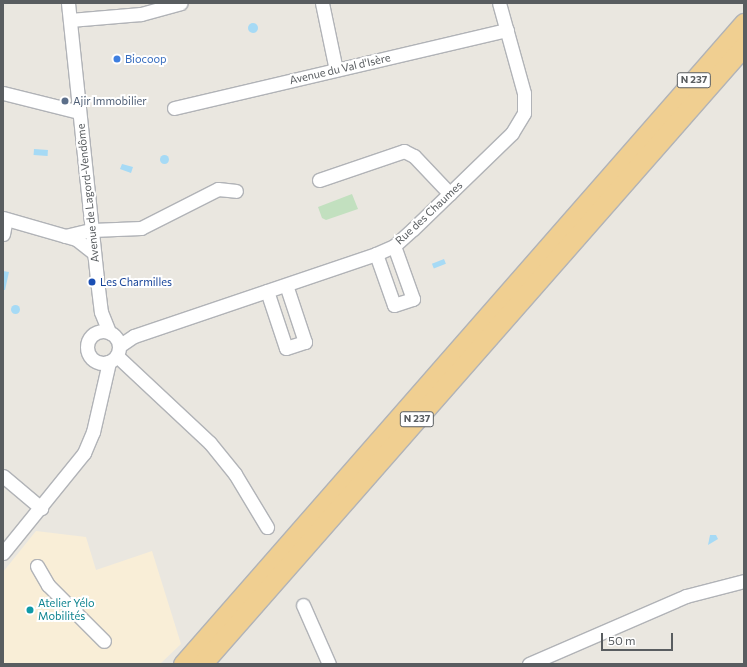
<!DOCTYPE html>
<meta charset="utf-8">
<style>
body{margin:0}
#map{position:relative;width:747px;height:667px;overflow:hidden;background:#eae7e0;font-family:Commissioner,sans-serif}
div>[style]{position:absolute}
[style*='--x']{left:calc(var(--x)*1px);top:calc(var(--y)*1px);width:calc(var(--w)*1px);rotate:calc(var(--a)*1deg)}
.commercial>*{inset:0;background:#f9eed7}
.green>*{inset:0;background:#c2e0bf}
.water>*{inset:0;background:#a6daf5;transform-origin:0 0}
.round{border-radius:50%}
.roads{filter:drop-shadow(1px 0 #b1b3b7) drop-shadow(-1px 0 #b1b3b7) drop-shadow(0 1px #b1b3b7) drop-shadow(0 -1px #b1b3b7)}
.minor>*{height:13px;margin:-6.5px;padding:0 6.5px;transform-origin:6.5px;border-radius:6.5px;background:#fff}
.minor>.ring{margin:-6.5px;padding:0;box-sizing:content-box;background:none;border:13px solid #fff;border-radius:50%}
.highway>*{height:19px;margin:-9.5px;padding:0 9.5px;transform-origin:9.5px;border-radius:9.5px;background:#f0cf91}
.dots>*{width:11px;height:11px;translate:-50% -50%;box-sizing:border-box;border:2px solid #fff;border-radius:50%}
span{translate:-50% -50%;white-space:nowrap;text-align:center;line-height:1.15;-webkit-text-stroke:4px #fff;paint-order:stroke}
.shield-label span{padding:1px 3px;background:#fff;border:1px solid;border-radius:3px;-webkit-text-stroke-width:0}
.shield-label{font-size:10px;color:#595d60;font-weight:700}
.shop-label{font-size:11px;color:#366cbe}
.left{translate:0 -50%;text-align:left}
.street-label{font-size:11px;color:#595d60}
.service-label{font-size:11px;color:#4e5e75}
.transit-label{font-size:11px;color:#164399}
.culture-label{font-size:11px;color:#0d838f}
.frame{position:absolute;inset:0;border:4px solid #595d60;pointer-events:none}
.scale{position:absolute;left:601px;top:633px;width:72px;height:18px;box-sizing:border-box;border:2px solid #595d60;border-top:0;padding-left:5px;font-size:12px;line-height:14px;white-space:nowrap;color:#595d60;-webkit-text-stroke:3px #fff;paint-order:stroke}
</style>
<div id="map">
<div class="commercial">
<div style="clip-path:polygon(36px 531px,86px 537px,96px 570px,152px 551px,181px 644px,160px 664px,3px 664px,3px 572px)"></div>
</div>
<div class="green">
<div style="clip-path:polygon(352px 194px,358px 209px,326px 220px,322px 218px,318px 207px)"></div>
</div>
<div class="water">
<div class="round" style="left:248px;top:23px;width:10px;height:10px"></div>
<div style="left:34px;top:149px;width:14px;height:6px;rotate:4deg"></div>
<div class="round" style="left:159.5px;top:154.5px;width:9px;height:9px"></div>
<div style="clip-path:polygon(122px 164px,133px 167px,131px 173px,120px 169px)"></div>
<div style="left:444px;top:259px;width:5px;height:13px;rotate:68deg"></div>
<div style="clip-path:polygon(3px 271px,9px 272px,5px 290px,3px 290px)"></div>
<div class="round" style="left:10.5px;top:304.5px;width:9px;height:9px"></div>
<div style="clip-path:polygon(710px 535px,716px 535px,718px 539px,708px 545px)"></div>
</div>
<div class="roads">
<div class="minor">
<div style="--x:68;--y:3;--w:279;--a:84"></div>
<div style="--x:97;--y:280;--w:32;--a:83"></div>
<div style="--x:101;--y:312;--w:22;--a:68"></div>
<div style="--x:322;--y:3;--w:68;--a:78.2"></div>
<div style="--x:70;--y:20;--w:71;--a:-4.8"></div>
<div style="--x:141;--y:14;--w:41;--a:-15.4"></div>
<div style="--x:3;--y:93;--w:78;--a:14"></div>
<div style="--x:174;--y:108;--w:342;--a:-13.2"></div>
<div style="--x:319;--y:180;--w:90;--a:-18.8"></div>
<div style="--x:404;--y:151;--w:11;--a:27"></div>
<div style="--x:414;--y:156;--w:52;--a:46.5"></div>
<div style="--x:3;--y:218;--w:76;--a:16"></div>
<div style="--x:76;--y:239;--w:23;--a:38"></div>
<div style="--x:3;--y:234;--w:15;--a:-79"></div>
<div style="--x:65;--y:236;--w:28;--a:-13"></div>
<div style="--x:92;--y:230;--w:49;--a:-2.3"></div>
<div style="--x:141;--y:228;--w:86;--a:-26.9"></div>
<div style="--x:218;--y:189;--w:18;--a:6"></div>
<div style="--x:376;--y:254;--w:54;--a:70.6"></div>
<div style="--x:394;--y:305;--w:20;--a:-18"></div>
<div style="--x:413;--y:299;--w:56;--a:-109.7"></div>
<div style="--x:267;--y:291;--w:60;--a:71.6"></div>
<div style="--x:286;--y:348;--w:20;--a:-18"></div>
<div style="--x:305;--y:342;--w:60;--a:-108.4"></div>
<div class="ring" style="left:87px;top:331px;width:19px;height:19px"></div>
<div style="--x:119;--y:346;--w:18;--a:-34"></div>
<div style="--x:134;--y:336;--w:256;--a:-18.7"></div>
<div style="--x:376;--y:254;--w:20;--a:-24"></div>
<div style="--x:394;--y:246;--w:25;--a:-42"></div>
<div style="--x:413;--y:229;--w:138;--a:-44.1"></div>
<div style="--x:512;--y:133;--w:23;--a:-59"></div>
<div style="--x:524;--y:113;--w:20;--a:-90"></div>
<div style="--x:524;--y:93;--w:93;--a:-105.5"></div>
<div style="--x:117;--y:356;--w:127;--a:43.1"></div>
<div style="--x:210;--y:443;--w:40;--a:51"></div>
<div style="--x:235;--y:474;--w:62;--a:58.9"></div>
<div style="--x:3;--y:476;--w:50;--a:40.1"></div>
<div style="--x:3;--y:553;--w:129;--a:-51"></div>
<div style="--x:84;--y:453;--w:23;--a:-67"></div>
<div style="--x:93;--y:432;--w:72;--a:-77.1"></div>
<div style="--x:37;--y:566;--w:22;--a:60"></div>
<div style="--x:48;--y:585;--w:79;--a:45"></div>
<div style="--x:303;--y:605;--w:64;--a:66.2"></div>
<div style="--x:529;--y:664;--w:171;--a:-23.4"></div>
<div style="--x:686;--y:596;--w:60;--a:-14.5"></div>
</div>
<div class="highway">
<div style="--x:183;--y:664;--w:852;--a:-48.81"></div>
<div style="--x:202;--y:664;--w:822;--a:-48.75"></div>
</div>
</div>
<div class="dots">
<div style="left:117px;top:59px;background:#3f7fe0"></div>
<div style="left:65px;top:101px;background:#5c6f8a"></div>
<div style="left:92px;top:282px;background:#1a4fb4"></div>
<div style="left:30px;top:610px;background:#0f9aa8"></div>
</div>
<div class="shield-label">
<span style="left:694px;top:80px">N 237</span>
<span style="left:417px;top:419px">N 237</span>
</div>
<div class="shop-label">
<span class="left" style="left:125px;top:59px">Biocoop</span>
</div>
<div class="street-label">
<span style="left:340px;top:69px;rotate:-13deg">Avenue du Val d'Isère</span>
<span style="left:88px;top:193px;rotate:-96deg">Avenue de Lagord-Vendôme</span>
<span style="left:429px;top:213px;rotate:-43deg">Rue des Chaumes</span>
</div>
<div class="service-label">
<span class="left" style="left:73px;top:101px">Ajir Immobilier</span>
</div>
<div class="transit-label">
<span class="left" style="left:100px;top:282px">Les Charmilles</span>
</div>
<div class="culture-label">
<span class="left" style="left:38px;top:610px">Atelier Yélo<br>Mobilités</span>
</div>
<div class="frame"></div>
<div class="scale">50 m</div>
</div>
